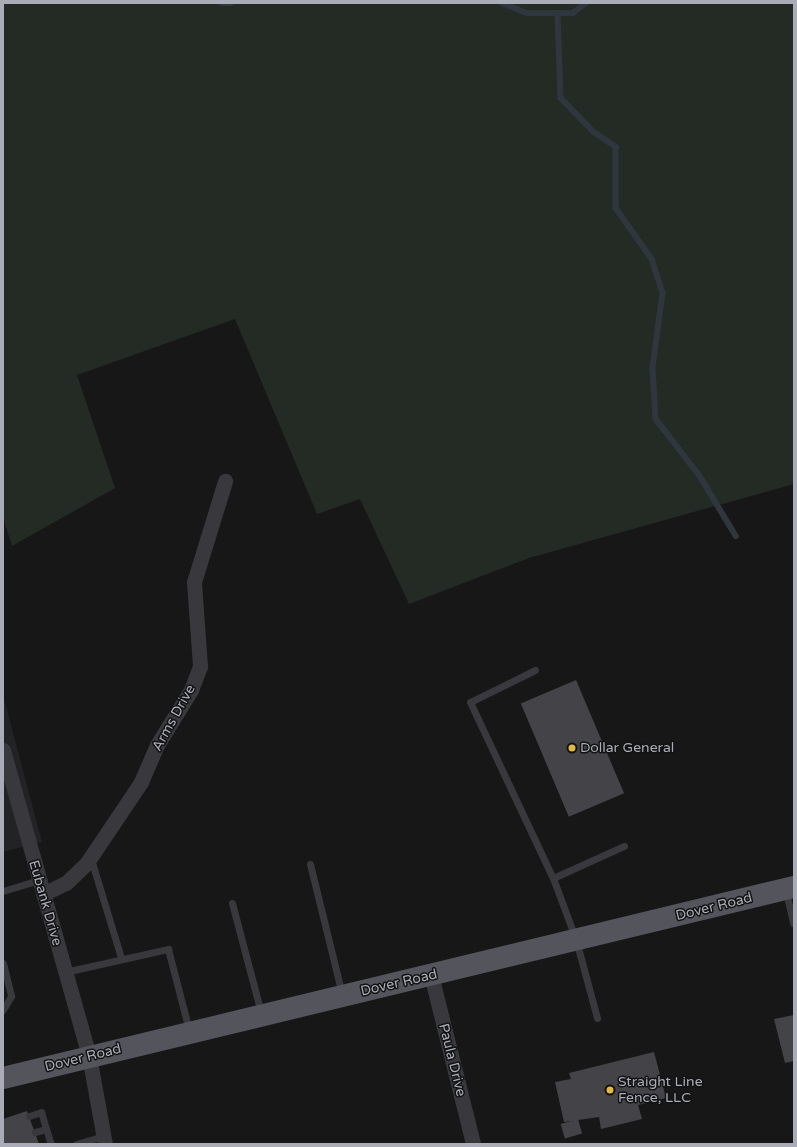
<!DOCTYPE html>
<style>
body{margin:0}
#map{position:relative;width:797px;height:1147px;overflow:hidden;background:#171718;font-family:"Varela Round",sans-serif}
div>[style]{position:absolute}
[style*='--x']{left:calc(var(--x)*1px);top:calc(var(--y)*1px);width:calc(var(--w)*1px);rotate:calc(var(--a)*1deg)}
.built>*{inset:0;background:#232325}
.green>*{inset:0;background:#232b24}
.stream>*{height:5.5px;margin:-2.75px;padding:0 2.75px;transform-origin:2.75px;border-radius:2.75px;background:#30363d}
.building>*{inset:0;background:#444448;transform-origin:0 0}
.service>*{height:7px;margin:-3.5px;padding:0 3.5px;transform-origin:3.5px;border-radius:3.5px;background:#38383d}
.minor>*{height:15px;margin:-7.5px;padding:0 7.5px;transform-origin:7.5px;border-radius:7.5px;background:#38383d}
.primary>*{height:22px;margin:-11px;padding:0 11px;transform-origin:11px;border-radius:11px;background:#54555c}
.dots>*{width:11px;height:11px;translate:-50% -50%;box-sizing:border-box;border:2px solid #121213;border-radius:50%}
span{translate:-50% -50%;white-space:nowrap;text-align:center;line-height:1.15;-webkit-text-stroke:3px #121213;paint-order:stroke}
.street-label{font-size:14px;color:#aaadb7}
.poi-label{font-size:14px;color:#aaadb7}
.left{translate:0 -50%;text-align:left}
.frame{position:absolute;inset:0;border:4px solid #aaadb7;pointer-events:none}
</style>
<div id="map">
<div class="built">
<div style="clip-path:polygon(3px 695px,42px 842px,3px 852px)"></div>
</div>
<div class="green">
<div style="clip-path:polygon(3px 3px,794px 3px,794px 484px,529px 558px,409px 604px,360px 499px,317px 514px,235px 319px,77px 375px,115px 488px,12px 546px,3px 518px)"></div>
</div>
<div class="stream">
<div style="--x:222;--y:3;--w:9;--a:0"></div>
<div style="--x:502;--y:3;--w:27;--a:22"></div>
<div style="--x:527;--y:13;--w:46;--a:0"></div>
<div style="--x:573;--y:13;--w:16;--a:-38"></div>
<div style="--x:558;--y:13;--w:85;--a:88"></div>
<div style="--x:561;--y:98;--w:47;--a:45.9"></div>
<div style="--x:594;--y:132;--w:27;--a:34"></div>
<div style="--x:616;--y:147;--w:61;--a:90"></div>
<div style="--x:616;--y:208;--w:62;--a:54.8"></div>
<div style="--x:652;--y:259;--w:36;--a:72"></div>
<div style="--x:663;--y:293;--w:76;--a:97.6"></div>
<div style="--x:653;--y:368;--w:51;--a:86.6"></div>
<div style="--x:656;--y:419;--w:72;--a:52.3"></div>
<div style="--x:700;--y:476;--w:70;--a:59"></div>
</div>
<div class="building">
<div style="left:576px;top:680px;width:123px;height:60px;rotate:67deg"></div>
<div style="clip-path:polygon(794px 1015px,794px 1061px,785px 1063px,774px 1019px)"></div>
<div style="clip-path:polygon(654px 1052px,666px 1098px,638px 1105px,642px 1119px,601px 1129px,599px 1117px,564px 1122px,555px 1082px,571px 1079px,569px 1073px)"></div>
<div style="clip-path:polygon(27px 1111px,39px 1144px,3px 1144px,3px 1119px)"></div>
<div style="left:578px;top:1119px;width:15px;height:18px;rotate:74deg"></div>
</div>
<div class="service">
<div style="--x:535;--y:670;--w:72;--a:153.8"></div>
<div style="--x:470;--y:702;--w:195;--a:64.8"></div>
<div style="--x:553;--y:878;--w:66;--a:69.6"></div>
<div style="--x:576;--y:940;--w:81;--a:74.9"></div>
<div style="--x:91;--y:859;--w:103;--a:73.1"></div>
<div style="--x:310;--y:864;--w:134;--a:76.2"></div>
<div style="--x:553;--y:878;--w:78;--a:-24.3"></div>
<div style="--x:3;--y:891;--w:38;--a:-17"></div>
<div style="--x:786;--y:892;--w:32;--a:77"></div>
<div style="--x:232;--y:903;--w:114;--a:75.2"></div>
<div style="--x:3;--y:963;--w:34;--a:76"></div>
<div style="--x:11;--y:996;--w:16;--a:120"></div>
<div style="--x:65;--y:972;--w:106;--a:-12.6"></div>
<div style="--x:168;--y:949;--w:84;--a:75.5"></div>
<div style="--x:29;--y:1116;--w:13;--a:-18"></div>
<div style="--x:41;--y:1112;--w:34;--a:73"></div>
<div style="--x:35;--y:1132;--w:11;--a:-15"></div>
<div style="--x:76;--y:1144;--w:29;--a:-16"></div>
</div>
<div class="minor">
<div style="--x:3;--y:750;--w:318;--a:74.3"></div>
<div style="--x:89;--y:1056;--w:89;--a:79.7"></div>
<div style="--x:43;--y:894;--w:25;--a:-26"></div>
<div style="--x:66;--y:883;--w:28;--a:-44"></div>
<div style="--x:86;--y:864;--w:99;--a:-56.1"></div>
<div style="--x:141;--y:782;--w:40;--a:-66.6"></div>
<div style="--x:157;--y:745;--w:65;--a:-58.3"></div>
<div style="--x:191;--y:690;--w:26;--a:-69"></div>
<div style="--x:200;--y:666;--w:84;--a:-94.1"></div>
<div style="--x:194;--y:582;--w:106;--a:-72.9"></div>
<div style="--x:431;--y:975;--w:174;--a:76"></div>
</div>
<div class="primary">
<div style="--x:3;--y:1078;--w:814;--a:-13.58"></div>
</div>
<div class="dots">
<div style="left:572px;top:748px;background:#e4b943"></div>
<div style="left:610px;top:1090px;background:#e4b943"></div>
</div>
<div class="street-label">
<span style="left:174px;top:718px;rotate:-61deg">Arms Drive</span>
<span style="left:45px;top:903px;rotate:74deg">Eubank Drive</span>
<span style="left:714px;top:907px;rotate:-14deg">Dover Road</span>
<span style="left:399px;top:983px;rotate:-13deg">Dover Road</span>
<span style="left:83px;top:1058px;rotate:-14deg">Dover Road</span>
<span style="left:452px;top:1060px;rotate:76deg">Paula Drive</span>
</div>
<div class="poi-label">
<span class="left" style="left:580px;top:748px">Dollar General</span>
<span class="left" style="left:618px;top:1090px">Straight Line<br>Fence, LLC</span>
</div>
<div class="frame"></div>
</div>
